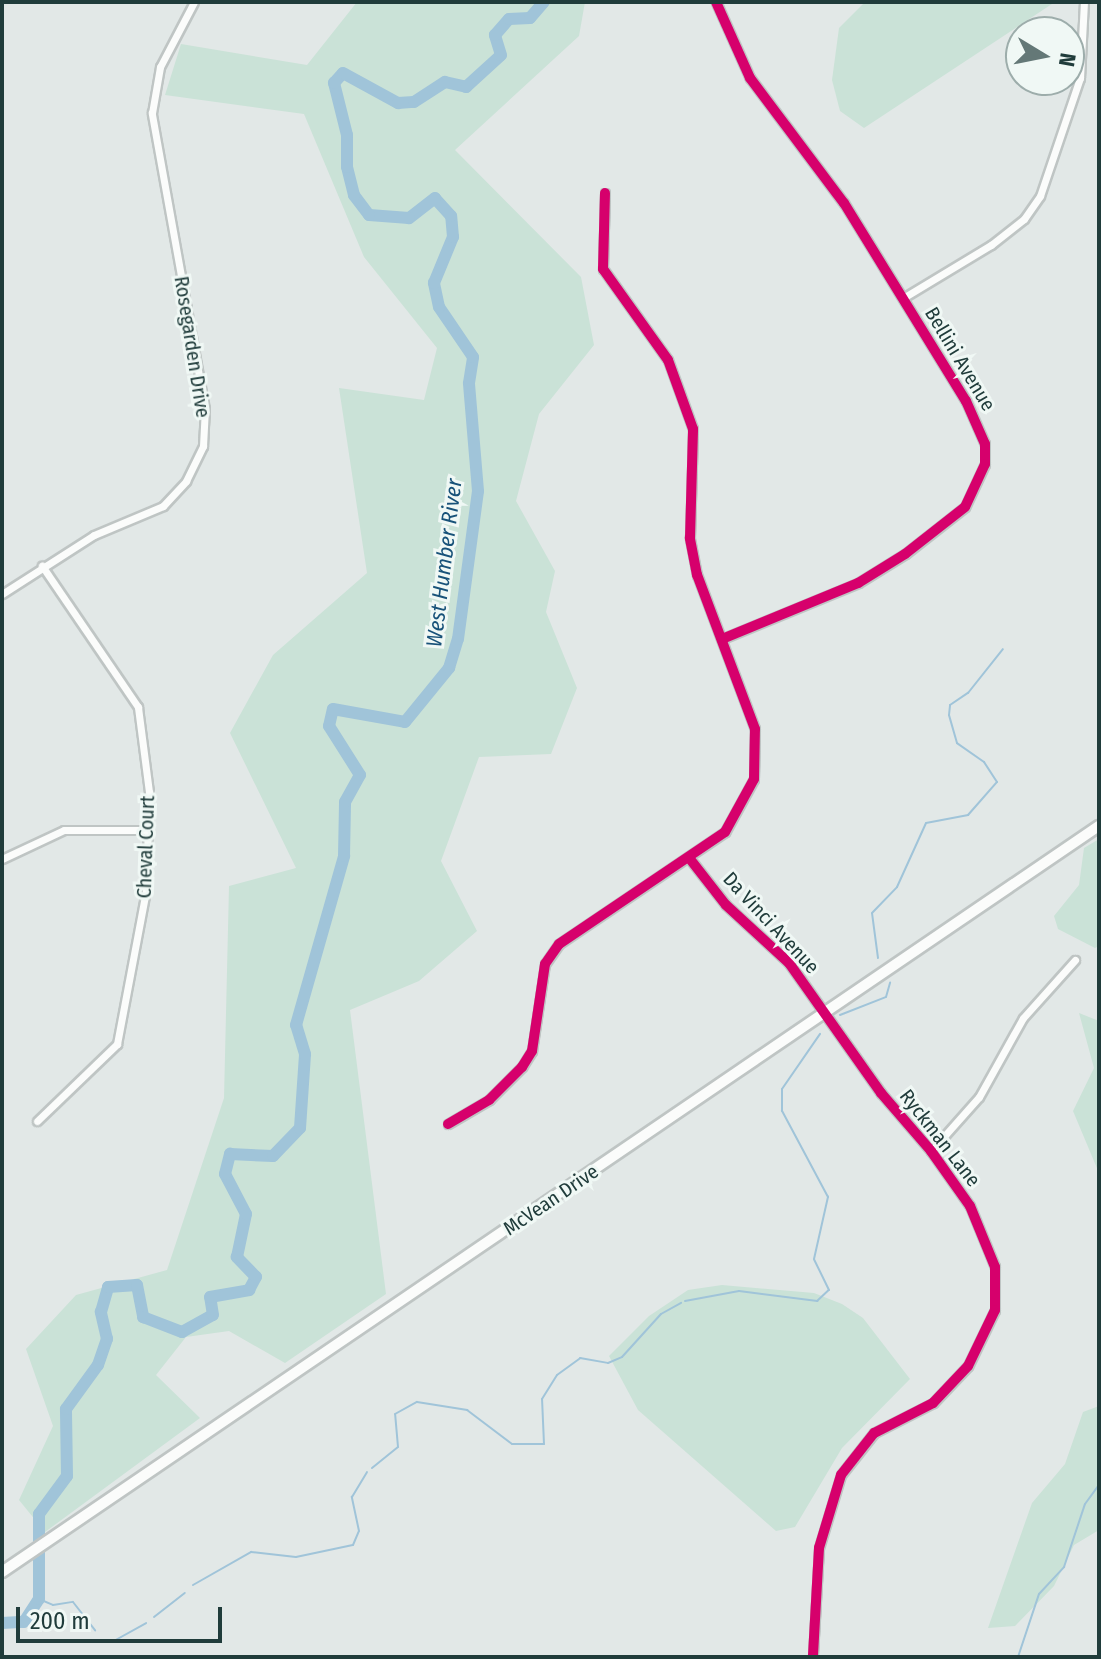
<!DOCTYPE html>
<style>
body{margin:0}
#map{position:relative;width:1101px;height:1659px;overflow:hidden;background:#e2e8e7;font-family:"Fira Sans Condensed",sans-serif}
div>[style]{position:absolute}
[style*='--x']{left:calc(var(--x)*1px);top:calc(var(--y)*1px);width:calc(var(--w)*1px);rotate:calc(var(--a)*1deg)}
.green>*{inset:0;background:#cae2d7}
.stream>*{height:2px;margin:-1px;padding:0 1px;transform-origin:1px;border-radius:1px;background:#a0c4d9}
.river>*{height:12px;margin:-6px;padding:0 6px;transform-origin:6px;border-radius:6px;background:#a0c4d9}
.roads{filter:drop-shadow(2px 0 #bfc5c4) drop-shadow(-2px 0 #bfc5c4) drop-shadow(0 2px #bfc5c4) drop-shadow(0 -2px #bfc5c4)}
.minor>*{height:7px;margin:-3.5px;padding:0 3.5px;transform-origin:3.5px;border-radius:3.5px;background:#fbfcfb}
.secondary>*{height:10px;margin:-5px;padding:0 5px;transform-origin:5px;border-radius:5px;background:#fbfcfb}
.cycleway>*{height:10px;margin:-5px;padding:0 5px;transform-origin:5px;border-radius:5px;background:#d6006c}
span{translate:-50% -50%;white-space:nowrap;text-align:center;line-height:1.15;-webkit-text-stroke:6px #f0f8f5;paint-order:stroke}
.street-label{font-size:20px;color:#203c3b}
.water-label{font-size:22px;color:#185279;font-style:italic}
.frame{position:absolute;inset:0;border:4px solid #203c3b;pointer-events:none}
.north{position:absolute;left:1005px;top:16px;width:80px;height:80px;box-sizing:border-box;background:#f0f8f5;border:2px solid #9dadab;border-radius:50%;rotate:100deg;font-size:22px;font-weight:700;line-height:32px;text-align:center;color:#203c3b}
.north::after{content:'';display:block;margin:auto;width:28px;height:36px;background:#647877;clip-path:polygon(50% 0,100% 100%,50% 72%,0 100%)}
.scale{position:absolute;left:16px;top:1607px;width:206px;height:36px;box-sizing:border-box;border:4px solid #203c3b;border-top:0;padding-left:10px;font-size:24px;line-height:28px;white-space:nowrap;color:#203c3b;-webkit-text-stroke:6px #f0f8f5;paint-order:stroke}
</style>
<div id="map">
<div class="green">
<div style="clip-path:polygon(357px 2px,585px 2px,579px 36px,455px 150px,581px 277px,594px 345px,539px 414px,516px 501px,555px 571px,546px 612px,577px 688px,551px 754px,479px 757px,441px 861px,477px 931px,419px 981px,350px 1010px,386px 1294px,285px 1363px,229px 1331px,186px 1337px,156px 1375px,200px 1418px,45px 1532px,19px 1500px,53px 1426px,26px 1349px,76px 1295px,167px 1270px,224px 1098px,229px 886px,296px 868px,230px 733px,273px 655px,367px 573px,339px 388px,424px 400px,437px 348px,364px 257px,304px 114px,165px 95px,181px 44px,307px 65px)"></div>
<div style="clip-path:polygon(865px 2px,1055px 2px,864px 128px,840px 111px,832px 80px,839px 28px)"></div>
<div style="clip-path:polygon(1099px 839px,1099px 946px,1095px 948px,1058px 929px,1054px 916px,1079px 885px,1084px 848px)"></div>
<div style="clip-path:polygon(1079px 1013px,1099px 1021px,1099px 1173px,1073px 1111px,1094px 1068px)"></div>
<div style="clip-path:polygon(722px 1285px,814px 1293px,842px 1304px,863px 1318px,910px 1379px,842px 1448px,795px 1527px,776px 1531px,638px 1410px,609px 1356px,649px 1316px,688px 1290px)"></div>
<div style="clip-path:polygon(1099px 1406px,1099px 1530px,1074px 1545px,1054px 1586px,1015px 1626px,988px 1628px,1032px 1503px,1065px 1464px,1083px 1412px)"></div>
</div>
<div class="stream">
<div style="--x:878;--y:958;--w:45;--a:-97.6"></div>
<div style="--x:872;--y:913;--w:36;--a:-46"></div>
<div style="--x:897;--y:887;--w:70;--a:-65.6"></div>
<div style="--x:926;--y:823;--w:43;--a:-10.8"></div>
<div style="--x:968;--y:815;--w:44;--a:-48.7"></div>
<div style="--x:997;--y:782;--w:24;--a:-123"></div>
<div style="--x:984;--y:762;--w:33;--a:-145"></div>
<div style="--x:957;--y:743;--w:29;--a:-106"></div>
<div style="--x:949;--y:715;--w:10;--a:-84"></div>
<div style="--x:950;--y:705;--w:22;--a:-34"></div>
<div style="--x:968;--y:693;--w:56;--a:-51.5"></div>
<div style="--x:840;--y:1015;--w:49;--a:-21.4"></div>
<div style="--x:886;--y:997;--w:15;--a:-74"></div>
<div style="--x:685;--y:1301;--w:55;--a:-10.5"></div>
<div style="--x:739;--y:1291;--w:79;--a:7.3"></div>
<div style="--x:817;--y:1301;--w:16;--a:-43"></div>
<div style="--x:829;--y:1290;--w:34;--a:-116"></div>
<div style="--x:814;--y:1259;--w:64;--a:-77.3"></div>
<div style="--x:828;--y:1197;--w:98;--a:-118.1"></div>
<div style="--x:782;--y:1111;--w:22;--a:-90"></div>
<div style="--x:782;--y:1089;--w:67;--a:-55.4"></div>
<div style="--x:372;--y:1468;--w:33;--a:-39"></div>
<div style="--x:398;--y:1447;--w:33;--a:-95"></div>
<div style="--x:395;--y:1414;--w:25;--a:-29"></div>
<div style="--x:417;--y:1402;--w:51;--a:9.1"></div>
<div style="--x:467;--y:1410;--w:56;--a:37.1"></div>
<div style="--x:512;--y:1444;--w:32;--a:0"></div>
<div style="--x:544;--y:1444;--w:45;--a:-92.5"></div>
<div style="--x:542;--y:1399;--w:28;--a:-58"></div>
<div style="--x:557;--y:1375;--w:29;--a:-36"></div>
<div style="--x:580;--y:1358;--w:28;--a:10"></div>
<div style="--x:608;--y:1363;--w:15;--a:-23"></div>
<div style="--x:622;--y:1357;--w:58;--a:-47.8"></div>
<div style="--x:661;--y:1314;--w:23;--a:-29"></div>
<div style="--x:193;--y:1585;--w:67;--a:-29.6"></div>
<div style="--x:251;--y:1552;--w:45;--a:6.3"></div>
<div style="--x:296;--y:1557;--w:58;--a:-11.9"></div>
<div style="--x:353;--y:1545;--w:15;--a:-67"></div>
<div style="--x:359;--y:1531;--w:35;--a:-102"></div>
<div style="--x:352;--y:1497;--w:29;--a:-59"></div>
<div style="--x:39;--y:1599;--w:15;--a:23"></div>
<div style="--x:53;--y:1605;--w:20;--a:-9"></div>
<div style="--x:73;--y:1602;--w:36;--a:52"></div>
<div style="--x:154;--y:1617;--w:39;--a:-38"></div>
<div style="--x:112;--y:1642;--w:39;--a:-29"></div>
<div style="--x:1018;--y:1657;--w:66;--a:-71.6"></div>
<div style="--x:1039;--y:1594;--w:37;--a:-47"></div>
<div style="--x:1064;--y:1567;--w:66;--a:-71.6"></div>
<div style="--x:1085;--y:1504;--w:24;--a:-54"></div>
</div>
<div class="river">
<div style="--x:2;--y:1623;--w:22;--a:-3"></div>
<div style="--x:24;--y:1622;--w:27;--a:-57"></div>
<div style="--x:39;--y:1599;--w:85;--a:-90"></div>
<div style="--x:39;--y:1514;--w:47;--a:-53.6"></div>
<div style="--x:67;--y:1476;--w:67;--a:-90.9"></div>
<div style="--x:66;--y:1409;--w:54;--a:-54"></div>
<div style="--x:98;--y:1365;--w:28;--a:-71"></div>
<div style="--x:107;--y:1339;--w:28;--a:-103"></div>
<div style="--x:101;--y:1312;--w:26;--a:-74"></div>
<div style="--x:108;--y:1287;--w:29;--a:-4"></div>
<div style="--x:137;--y:1285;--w:33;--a:79"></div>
<div style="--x:143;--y:1317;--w:42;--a:21"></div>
<div style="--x:182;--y:1332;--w:35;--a:-29"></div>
<div style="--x:213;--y:1315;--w:18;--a:-99"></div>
<div style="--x:210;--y:1297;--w:40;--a:-10"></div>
<div style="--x:249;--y:1290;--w:15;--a:-62"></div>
<div style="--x:256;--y:1277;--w:28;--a:-134"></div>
<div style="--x:237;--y:1257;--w:44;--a:-78.2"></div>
<div style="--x:246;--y:1214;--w:45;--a:-117.7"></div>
<div style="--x:225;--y:1174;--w:21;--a:-76"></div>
<div style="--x:230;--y:1154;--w:43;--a:2.7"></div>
<div style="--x:273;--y:1156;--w:39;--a:-46"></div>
<div style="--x:300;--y:1128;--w:74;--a:-86.1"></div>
<div style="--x:305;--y:1054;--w:30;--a:-107"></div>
<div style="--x:296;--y:1025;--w:176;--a:-74.1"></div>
<div style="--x:344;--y:856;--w:54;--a:-88.9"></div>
<div style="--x:345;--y:802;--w:31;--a:-61"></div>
<div style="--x:360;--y:775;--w:58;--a:-122.3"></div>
<div style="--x:329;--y:726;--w:17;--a:-77"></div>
<div style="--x:333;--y:709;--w:73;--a:10.2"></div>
<div style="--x:405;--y:722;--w:70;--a:-50.8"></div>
<div style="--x:449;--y:668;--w:30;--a:-73"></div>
<div style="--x:458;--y:639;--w:149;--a:-82.3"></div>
<div style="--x:478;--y:491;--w:108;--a:-94.8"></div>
<div style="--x:469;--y:383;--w:26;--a:-81"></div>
<div style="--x:473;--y:357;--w:60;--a:-124.2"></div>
<div style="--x:439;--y:307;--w:25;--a:-102"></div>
<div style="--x:434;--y:283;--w:50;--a:-67.6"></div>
<div style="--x:453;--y:237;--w:21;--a:-95"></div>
<div style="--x:451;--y:216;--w:24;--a:-132"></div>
<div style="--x:435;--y:198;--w:33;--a:142"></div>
<div style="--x:409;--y:218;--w:40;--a:-175.7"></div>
<div style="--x:369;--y:215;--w:25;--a:-127"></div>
<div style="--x:354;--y:195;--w:29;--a:-104"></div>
<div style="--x:347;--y:167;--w:32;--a:-90"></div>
<div style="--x:347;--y:135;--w:54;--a:-104"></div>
<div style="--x:334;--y:83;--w:13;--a:-48"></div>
<div style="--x:343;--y:73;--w:63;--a:28.6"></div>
<div style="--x:398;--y:103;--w:16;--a:-4"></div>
<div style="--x:414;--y:102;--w:37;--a:-33"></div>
<div style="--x:445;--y:82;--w:22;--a:13"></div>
<div style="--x:466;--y:87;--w:47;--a:-42.4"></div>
<div style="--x:501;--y:55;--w:21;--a:-107"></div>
<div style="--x:495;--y:35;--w:21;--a:-49"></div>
<div style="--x:509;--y:19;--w:21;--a:-3"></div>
<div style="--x:530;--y:18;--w:21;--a:-49"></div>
</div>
<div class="roads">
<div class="minor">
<div style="--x:716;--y:2;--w:83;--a:65.9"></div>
<div style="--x:750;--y:78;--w:156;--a:53.1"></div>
<div style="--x:844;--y:203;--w:233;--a:58.4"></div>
<div style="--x:966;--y:401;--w:47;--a:66.2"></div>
<div style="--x:985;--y:444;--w:20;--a:90"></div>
<div style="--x:985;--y:464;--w:47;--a:114.9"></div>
<div style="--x:965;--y:507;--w:76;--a:141.9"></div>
<div style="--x:905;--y:554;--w:55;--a:148.3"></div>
<div style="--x:858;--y:583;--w:147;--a:157.6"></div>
<div style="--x:903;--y:298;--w:103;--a:-31.1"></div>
<div style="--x:991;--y:245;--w:42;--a:-38.2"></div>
<div style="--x:1024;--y:219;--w:28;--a:-55"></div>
<div style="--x:1040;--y:196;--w:125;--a:-71.3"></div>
<div style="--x:1080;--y:78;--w:76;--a:-87"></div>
<div style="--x:2;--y:594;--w:109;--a:-32.7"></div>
<div style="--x:94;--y:535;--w:75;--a:-22.8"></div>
<div style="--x:163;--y:506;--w:34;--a:-47"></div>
<div style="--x:186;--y:481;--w:39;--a:-64"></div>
<div style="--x:203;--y:446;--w:37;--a:-87"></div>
<div style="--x:205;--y:409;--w:301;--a:-100.2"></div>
<div style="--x:152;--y:113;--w:47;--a:-80.1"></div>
<div style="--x:160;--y:67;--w:73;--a:-62.4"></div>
<div style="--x:2;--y:859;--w:68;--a:-25.1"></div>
<div style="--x:64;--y:830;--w:84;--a:0"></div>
<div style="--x:690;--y:859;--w:58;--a:52"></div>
<div style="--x:726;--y:905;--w:86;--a:42.6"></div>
<div style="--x:789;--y:963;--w:159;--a:54.7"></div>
<div style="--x:881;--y:1093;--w:77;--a:49.2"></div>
<div style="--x:931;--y:1151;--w:67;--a:54.7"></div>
<div style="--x:970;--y:1206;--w:66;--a:67.7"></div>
<div style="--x:995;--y:1267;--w:43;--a:90"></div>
<div style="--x:995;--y:1310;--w:62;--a:115.7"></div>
<div style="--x:968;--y:1366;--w:51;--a:133.4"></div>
<div style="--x:933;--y:1403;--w:66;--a:153"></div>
<div style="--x:874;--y:1433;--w:53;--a:128.2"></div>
<div style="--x:841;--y:1475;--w:76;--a:106.8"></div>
<div style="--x:819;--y:1548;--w:109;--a:93.2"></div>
<div style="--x:37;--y:1121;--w:111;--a:-43.9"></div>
<div style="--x:117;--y:1044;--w:156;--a:-79.3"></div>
<div style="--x:146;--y:891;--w:99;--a:-88.3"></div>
<div style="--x:149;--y:792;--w:86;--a:-97.4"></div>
<div style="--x:138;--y:707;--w:171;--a:-124.2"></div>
<div style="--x:448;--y:1124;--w:48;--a:-30.3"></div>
<div style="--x:489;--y:1100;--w:47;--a:-45"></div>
<div style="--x:522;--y:1067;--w:19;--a:-58"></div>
<div style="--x:532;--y:1051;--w:88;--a:-81.5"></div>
<div style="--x:545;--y:964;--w:24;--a:-55"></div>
<div style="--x:559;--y:944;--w:200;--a:-34"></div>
<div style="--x:725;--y:832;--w:60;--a:-61.3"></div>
<div style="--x:754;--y:779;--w:50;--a:-88.9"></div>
<div style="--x:755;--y:729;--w:165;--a:-110.6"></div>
<div style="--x:697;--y:575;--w:38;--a:-101"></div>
<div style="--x:690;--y:538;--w:109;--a:-88.4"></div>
<div style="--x:693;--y:429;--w:73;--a:-109.9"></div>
<div style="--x:668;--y:360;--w:112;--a:-125.5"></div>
<div style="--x:603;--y:269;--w:76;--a:-88.5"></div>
<div style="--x:931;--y:1151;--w:72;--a:-48.4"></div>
<div style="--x:979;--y:1097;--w:90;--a:-60.9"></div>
<div style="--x:1023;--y:1018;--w:78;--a:-48.1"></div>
</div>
<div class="secondary">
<div style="--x:2;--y:1572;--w:1327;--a:-34.22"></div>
</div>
</div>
<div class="cycleway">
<div style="--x:716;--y:2;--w:83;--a:65.9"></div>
<div style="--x:750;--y:78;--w:156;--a:53.1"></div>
<div style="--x:844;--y:203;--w:233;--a:58.4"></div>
<div style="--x:966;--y:401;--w:47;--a:66.2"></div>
<div style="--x:985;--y:444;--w:20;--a:90"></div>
<div style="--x:985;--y:464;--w:47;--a:114.9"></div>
<div style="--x:965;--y:507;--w:76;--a:141.9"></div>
<div style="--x:905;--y:554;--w:55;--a:148.3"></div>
<div style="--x:858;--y:583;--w:147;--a:157.6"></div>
<div style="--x:690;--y:859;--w:58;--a:52"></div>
<div style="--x:726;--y:905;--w:86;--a:42.6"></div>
<div style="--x:789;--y:963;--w:159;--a:54.7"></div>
<div style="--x:881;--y:1093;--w:77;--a:49.2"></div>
<div style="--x:931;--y:1151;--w:67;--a:54.7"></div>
<div style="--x:970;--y:1206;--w:66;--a:67.7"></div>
<div style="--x:995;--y:1267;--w:43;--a:90"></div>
<div style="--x:995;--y:1310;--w:62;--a:115.7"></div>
<div style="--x:968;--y:1366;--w:51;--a:133.4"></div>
<div style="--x:933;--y:1403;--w:66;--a:153"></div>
<div style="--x:874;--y:1433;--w:53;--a:128.2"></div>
<div style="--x:841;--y:1475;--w:76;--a:106.8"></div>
<div style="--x:819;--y:1548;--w:109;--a:93.2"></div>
<div style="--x:448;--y:1124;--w:48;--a:-30.3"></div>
<div style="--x:489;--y:1100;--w:47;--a:-45"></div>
<div style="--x:522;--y:1067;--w:19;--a:-58"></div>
<div style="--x:532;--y:1051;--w:88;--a:-81.5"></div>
<div style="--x:545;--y:964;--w:24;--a:-55"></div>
<div style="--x:559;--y:944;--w:200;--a:-34"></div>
<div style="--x:725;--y:832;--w:60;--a:-61.3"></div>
<div style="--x:754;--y:779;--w:50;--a:-88.9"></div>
<div style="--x:755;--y:729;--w:165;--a:-110.6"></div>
<div style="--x:697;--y:575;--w:38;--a:-101"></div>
<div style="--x:690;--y:538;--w:109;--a:-88.4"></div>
<div style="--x:693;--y:429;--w:73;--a:-109.9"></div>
<div style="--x:668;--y:360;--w:112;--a:-125.5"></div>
<div style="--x:603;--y:269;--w:76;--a:-88.5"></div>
</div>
<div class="street-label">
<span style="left:192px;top:347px;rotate:81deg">Rosegarden Drive</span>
<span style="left:960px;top:359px;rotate:59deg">Bellini Avenue</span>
<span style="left:146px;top:847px;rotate:-88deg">Cheval Court</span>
<span style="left:771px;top:923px;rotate:47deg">Da Vinci Avenue</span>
<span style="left:940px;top:1138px;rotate:52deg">Ryckman Lane</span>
<span style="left:551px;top:1200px;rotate:-34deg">McVean Drive</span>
</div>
<div class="water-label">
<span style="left:444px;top:563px;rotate:-83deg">West Humber River</span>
</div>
<div class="frame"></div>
<div class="north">N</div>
<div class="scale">200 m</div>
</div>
